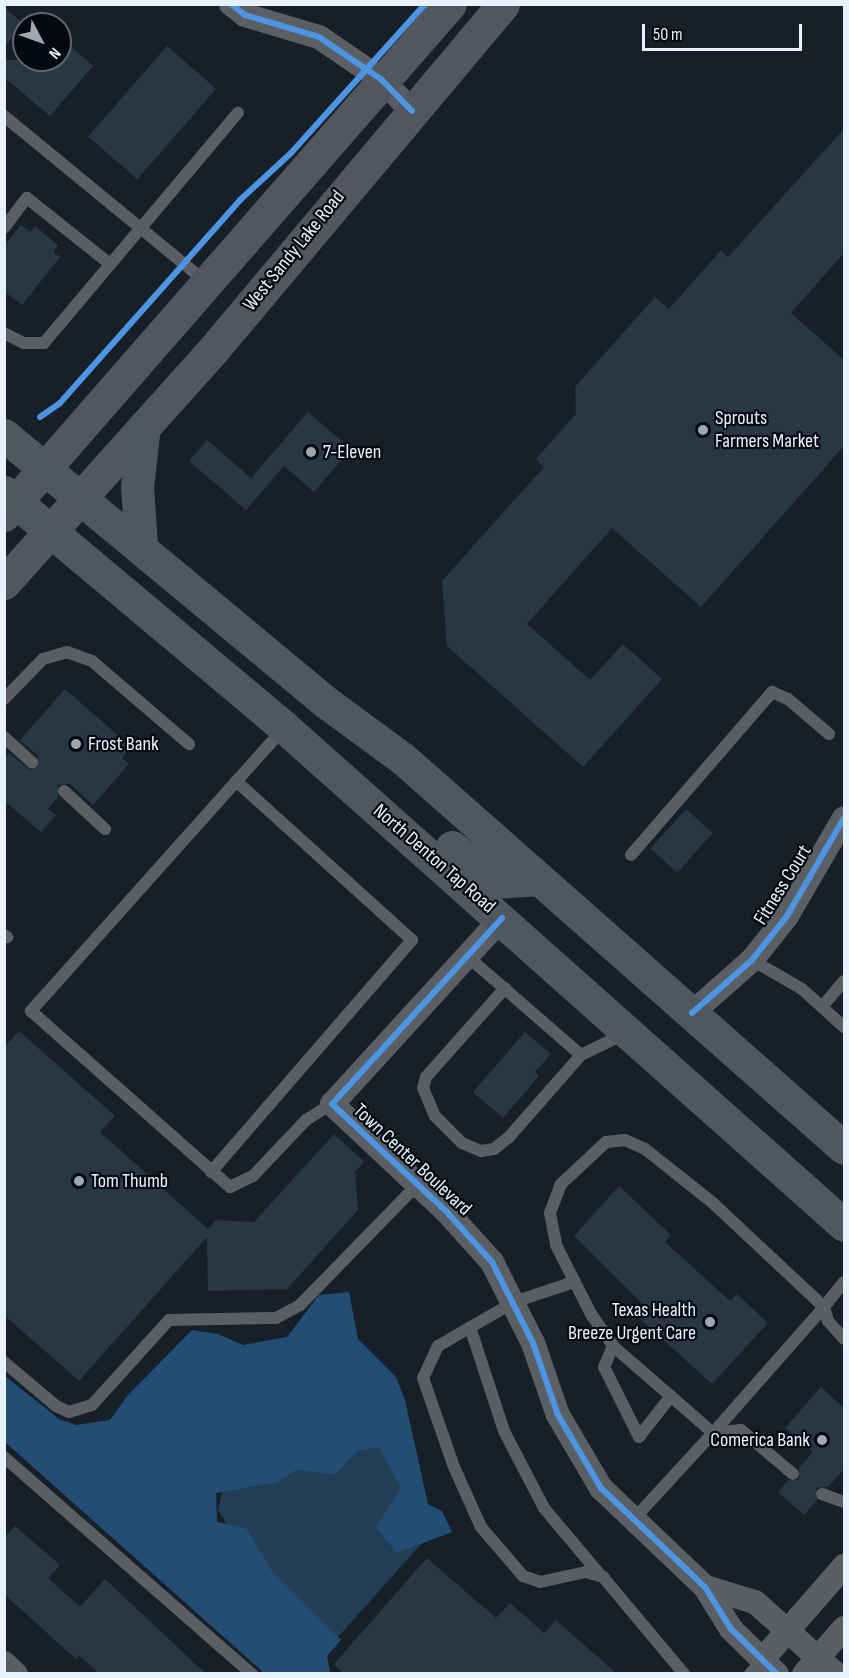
<!DOCTYPE html>
<style>
body{margin:0}
#map{position:relative;width:849px;height:1678px;overflow:hidden;background:#172029;font-family:"Sofia Sans Condensed",sans-serif}
div>[style]{position:absolute}
[style*='--x']{left:calc(var(--x)*1px);top:calc(var(--y)*1px);width:calc(var(--w)*1px);rotate:calc(var(--a)*1deg)}
.green>*{inset:0;background:#233d56}
.forest>*{inset:0;background:#234d74}
.building>*{inset:0;background:#293744;transform-origin:0 0}
.lane>*{height:12px;margin:-6px;padding:0 6px;transform-origin:6px;border-radius:6px;background:#5b5f63}
.street>*{height:24px;margin:-12px;padding:0 12px;transform-origin:12px;border-radius:12px;background:#5b5f63}
.secondary>*{height:33px;margin:-16.5px;padding:0 16.5px;transform-origin:16.5px;border-radius:16.5px;background:#52575f}
.primary>*{height:33px;margin:-16.5px;padding:0 16.5px;transform-origin:16.5px;border-radius:16.5px;background:#50575e}
.cycleway>*{height:6px;margin:-3px;padding:0 3px;transform-origin:3px;border-radius:3px;background:#4d94e3}
.dots>*{width:16px;height:16px;translate:-50% -50%;box-sizing:border-box;border:3px solid #040911;border-radius:50%}
span{translate:-50% -50%;white-space:nowrap;text-align:center;line-height:1.15;-webkit-text-stroke:4.5px #040911;paint-order:stroke}
.street-label{font-size:20px;color:#e6f2fe}
.poi-label{font-size:20px;color:#e6f2fe}
.left{translate:0 -50%;text-align:left}
.right{translate:-100% -50%;text-align:right}
.frame{position:absolute;inset:0;border:6px solid #e6f2fe;pointer-events:none}
.north{position:absolute;left:12px;top:12px;width:60px;height:60px;box-sizing:border-box;background:#040911;border:2px solid #5e6670;border-radius:50%;rotate:131deg;font-size:16px;font-weight:700;line-height:24px;text-align:center;color:#e6f2fe}
.north::after{content:'';display:block;margin:auto;width:21px;height:27px;background:#9ea8b3;clip-path:polygon(50% 0,100% 100%,50% 72%,0 100%)}
.scale{position:absolute;left:642px;top:24px;width:160px;height:27px;box-sizing:border-box;border:3px solid #e6f2fe;border-top:0;padding-left:8px;font-size:18px;line-height:21px;white-space:nowrap;color:#e6f2fe;-webkit-text-stroke:4px #040911;paint-order:stroke}
</style>
<div id="map">
<div class="green">
<div style="clip-path:polygon(393px 1415px,431px 1533px,330px 1646px,273px 1596px,218px 1510px,227px 1473px)"></div>
</div>
<div class="forest">
<div style="clip-path:polygon(349px 1292px,358px 1339px,396px 1377px,405px 1400px,428px 1504px,442px 1511px,452px 1532px,397px 1553px,376px 1527px,401px 1488px,379px 1447px,357px 1451px,336px 1474px,296px 1470px,278px 1482px,216px 1493px,217px 1522px,246px 1528px,272px 1571px,341px 1640px,327px 1656px,330px 1673px,264px 1673px,5px 1442px,5px 1376px,59px 1419px,76px 1425px,110px 1420px,128px 1395px,192px 1330px,218px 1334px,243px 1345px,287px 1337px,319px 1295px)"></div>
</div>
<div class="building">
<div style="clip-path:polygon(4px 7px,24px 24px,4px 47px)"></div>
<div style="clip-path:polygon(60px 37px,93px 66px,50px 116px,4px 77px,4px 60px,60px 60px)"></div>
<div style="left:167px;top:46px;width:65px;height:120px;rotate:41deg"></div>
<div style="clip-path:polygon(844px 129px,844px 253px,791px 313px,844px 360px,844px 446px,701px 607px,612px 528px,527px 624px,590px 680px,623px 644px,662px 679px,583px 767px,447px 646px,442px 581px,544px 467px,536px 459px,576px 414px,575px 387px,655px 297px,669px 309px,721px 250px,728px 257px)"></div>
<div style="clip-path:polygon(21px 225px,30px 232px,35px 226px,58px 245px,53px 252px,60px 257px,22px 305px,4px 291px,4px 246px)"></div>
<div style="clip-path:polygon(308px 412px,351px 449px,314px 492px,284px 466px,246px 510px,189px 461px,207px 440px,251px 478px)"></div>
<div style="clip-path:polygon(65px 689px,131px 747px,122px 758px,129px 764px,93px 805px,70px 784px,58px 785px,58px 797px,48px 809px,56px 815px,41px 832px,4px 801px,4px 759px,9px 753px,30px 770px,38px 767px,38px 756px,20px 740px)"></div>
<div style="left:686px;top:809px;width:36px;height:53px;rotate:42deg"></div>
<div style="clip-path:polygon(19px 1031px,115px 1116px,100px 1132px,208px 1229px,216px 1220px,254px 1222px,334px 1134px,364px 1162px,355px 1172px,358px 1210px,287px 1289px,208px 1291px,207px 1237px,79px 1381px,4px 1315px,4px 1048px)"></div>
<div style="clip-path:polygon(525px 1032px,551px 1054px,535px 1072px,539px 1076px,503px 1118px,473px 1092px)"></div>
<div style="clip-path:polygon(619px 1186px,671px 1235px,665px 1242px,730px 1301px,737px 1294px,768px 1323px,712px 1384px,638px 1317px,647px 1308px,574px 1236px)"></div>
<div style="clip-path:polygon(821px 1387px,844px 1408px,844px 1469px,828px 1487px,816px 1488px,817px 1500px,804px 1515px,778px 1492px,788px 1480px,799px 1480px,799px 1468px,813px 1452px,785px 1428px)"></div>
<div style="clip-path:polygon(15px 1526px,60px 1565px,48px 1578px,80px 1607px,105px 1579px,206px 1674px,99px 1674px,79px 1655px,76px 1659px,4px 1594px,4px 1538px)"></div>
<div style="clip-path:polygon(427px 1558px,496px 1618px,510px 1603px,544px 1633px,556px 1620px,617px 1674px,344px 1674px,334px 1664px)"></div>
</div>
<div class="lane">
<div style="--x:4;--y:116;--w:260;--a:39.4"></div>
<div style="--x:4;--y:228;--w:38;--a:-53"></div>
<div style="--x:27;--y:198;--w:106;--a:38.5"></div>
<div style="--x:4;--y:333;--w:22;--a:27"></div>
<div style="--x:24;--y:343;--w:20;--a:0"></div>
<div style="--x:44;--y:343;--w:301;--a:-49.9"></div>
<div style="--x:4;--y:699;--w:56;--a:-45.7"></div>
<div style="--x:43;--y:659;--w:25;--a:-16"></div>
<div style="--x:67;--y:652;--w:27;--a:20"></div>
<div style="--x:92;--y:661;--w:128;--a:40.6"></div>
<div style="--x:284;--y:728;--w:380;--a:131.8"></div>
<div style="--x:31;--y:1011;--w:266;--a:41.5"></div>
<div style="--x:230;--y:1187;--w:25;--a:-26"></div>
<div style="--x:253;--y:1176;--w:77;--a:-46.6"></div>
<div style="--x:306;--y:1120;--w:31;--a:-32"></div>
<div style="--x:4;--y:737;--w:38;--a:42"></div>
<div style="--x:64;--y:791;--w:56;--a:42.8"></div>
<div style="--x:631;--y:855;--w:216;--a:-49.1"></div>
<div style="--x:772;--y:692;--w:17;--a:24"></div>
<div style="--x:788;--y:699;--w:54;--a:40.5"></div>
<div style="--x:4;--y:935;--w:4;--a:34"></div>
<div style="--x:467;--y:956;--w:151;--a:41"></div>
<div style="--x:752;--y:960;--w:58;--a:30.1"></div>
<div style="--x:802;--y:989;--w:57;--a:42.1"></div>
<div style="--x:505;--y:988;--w:119;--a:131.6"></div>
<div style="--x:426;--y:1077;--w:11;--a:105"></div>
<div style="--x:423;--y:1088;--w:30;--a:67"></div>
<div style="--x:435;--y:1116;--w:38;--a:45"></div>
<div style="--x:462;--y:1143;--w:21;--a:23"></div>
<div style="--x:481;--y:1151;--w:13;--a:-9"></div>
<div style="--x:494;--y:1149;--w:19;--a:-39"></div>
<div style="--x:509;--y:1137;--w:109;--a:-48.7"></div>
<div style="--x:581;--y:1055;--w:48;--a:-26"></div>
<div style="--x:822;--y:1007;--w:34;--a:-50"></div>
<div style="--x:211;--y:1172;--w:307;--a:-49.1"></div>
<div style="--x:412;--y:940;--w:237;--a:-137.9"></div>
<div style="--x:574;--y:1282;--w:63;--a:161.6"></div>
<div style="--x:514;--y:1302;--w:88;--a:149.9"></div>
<div style="--x:438;--y:1346;--w:35;--a:115"></div>
<div style="--x:423;--y:1378;--w:94;--a:70.8"></div>
<div style="--x:454;--y:1467;--w:66;--a:65.8"></div>
<div style="--x:481;--y:1527;--w:65;--a:49.4"></div>
<div style="--x:523;--y:1576;--w:18;--a:19"></div>
<div style="--x:540;--y:1582;--w:47;--a:-12.3"></div>
<div style="--x:586;--y:1572;--w:18;--a:16"></div>
<div style="--x:603;--y:1577;--w:126;--a:50.1"></div>
<div style="--x:844;--y:1282;--w:32;--a:129"></div>
<div style="--x:824;--y:1307;--w:15;--a:74"></div>
<div style="--x:828;--y:1321;--w:24;--a:48"></div>
<div style="--x:470;--y:1327;--w:109;--a:71.9"></div>
<div style="--x:504;--y:1431;--w:87;--a:62.5"></div>
<div style="--x:544;--y:1508;--w:89;--a:50"></div>
<div style="--x:613;--y:1346;--w:23;--a:113"></div>
<div style="--x:604;--y:1367;--w:78;--a:63.4"></div>
<div style="--x:639;--y:1437;--w:52;--a:-52"></div>
<div style="--x:4;--y:1362;--w:68;--a:40.2"></div>
<div style="--x:56;--y:1406;--w:14;--a:25"></div>
<div style="--x:69;--y:1412;--w:24;--a:-17"></div>
<div style="--x:92;--y:1405;--w:115;--a:-47.8"></div>
<div style="--x:169;--y:1320;--w:107;--a:-1.1"></div>
<div style="--x:276;--y:1318;--w:27;--a:-28"></div>
<div style="--x:300;--y:1305;--w:169;--a:-45.7"></div>
<div style="--x:4;--y:1457;--w:330;--a:41.2"></div>
<div style="--x:822;--y:1494;--w:23;--a:20"></div>
<div style="--x:633;--y:1520;--w:118;--a:-47.4"></div>
<div style="--x:713;--y:1433;--w:168;--a:-48.6"></div>
<div style="--x:824;--y:1307;--w:152;--a:-136.9"></div>
<div style="--x:713;--y:1203;--w:87;--a:-141.5"></div>
<div style="--x:645;--y:1149;--w:22;--a:-156"></div>
<div style="--x:625;--y:1140;--w:19;--a:174"></div>
<div style="--x:606;--y:1142;--w:62;--a:137"></div>
<div style="--x:561;--y:1184;--w:31;--a:111"></div>
<div style="--x:550;--y:1213;--w:33;--a:79"></div>
<div style="--x:556;--y:1245;--w:77;--a:63.1"></div>
<div style="--x:591;--y:1314;--w:39;--a:55"></div>
<div style="--x:613;--y:1346;--w:133;--a:41"></div>
<div style="--x:713;--y:1433;--w:28;--a:-6"></div>
<div style="--x:741;--y:1430;--w:68;--a:40.2"></div>
<div style="--x:750;--y:1674;--w:18;--a:-49"></div>
</div>
<div class="street">
<div style="--x:231;--y:4;--w:18;--a:38"></div>
<div style="--x:245;--y:15;--w:77;--a:16.6"></div>
<div style="--x:319;--y:37;--w:76;--a:34.3"></div>
<div style="--x:382;--y:80;--w:43;--a:45.9"></div>
<div style="--x:502;--y:918;--w:252;--a:132.4"></div>
<div style="--x:332;--y:1104;--w:156;--a:43.2"></div>
<div style="--x:446;--y:1211;--w:69;--a:48"></div>
<div style="--x:492;--y:1262;--w:91;--a:63.2"></div>
<div style="--x:533;--y:1343;--w:76;--a:70.9"></div>
<div style="--x:558;--y:1415;--w:85;--a:59.5"></div>
<div style="--x:601;--y:1488;--w:144;--a:43.6"></div>
<div style="--x:705;--y:1587;--w:49;--a:58.2"></div>
<div style="--x:731;--y:1629;--w:64;--a:44.4"></div>
<div style="--x:692;--y:1013;--w:80;--a:-41.5"></div>
<div style="--x:752;--y:960;--w:56;--a:-51.5"></div>
<div style="--x:787;--y:916;--w:113;--a:-59.8"></div>
<div style="--x:705;--y:1587;--w:52;--a:16.7"></div>
<div style="--x:755;--y:1602;--w:108;--a:41.6"></div>
<div style="--x:762;--y:1660;--w:125;--a:-48.9"></div>
<div style="--x:4;--y:1663;--w:16;--a:43"></div>
<div style="--x:804;--y:1674;--w:61;--a:-49"></div>
</div>
<div class="secondary">
<div style="--x:4;--y:515;--w:678;--a:-48.89"></div>
<div style="--x:4;--y:583;--w:313;--a:-48.1"></div>
<div style="--x:213;--y:350;--w:451;--a:-50"></div>
</div>
<div class="primary">
<div style="--x:4;--y:435;--w:420;--a:39.7"></div>
<div style="--x:327;--y:703;--w:93;--a:36.3"></div>
<div style="--x:402;--y:758;--w:589;--a:41.42"></div>
<div style="--x:4;--y:492;--w:366;--a:40"></div>
<div style="--x:284;--y:727;--w:749;--a:41.65"></div>
<div style="--x:141;--y:545;--w:58;--a:-93.9"></div>
<div style="--x:137;--y:487;--w:61;--a:-83.5"></div>
<div style="--x:452;--y:847;--w:56;--a:38.5"></div>
<div style="--x:496;--y:882;--w:43;--a:-4"></div>
</div>
<div class="cycleway">
<div style="--x:231;--y:4;--w:18;--a:38"></div>
<div style="--x:245;--y:15;--w:77;--a:16.6"></div>
<div style="--x:319;--y:37;--w:76;--a:34.3"></div>
<div style="--x:382;--y:80;--w:43;--a:45.9"></div>
<div style="--x:40;--y:417;--w:24;--a:-35"></div>
<div style="--x:60;--y:403;--w:271;--a:-48.4"></div>
<div style="--x:240;--y:200;--w:69;--a:-42.7"></div>
<div style="--x:291;--y:153;--w:200;--a:-48"></div>
<div style="--x:502;--y:918;--w:252;--a:132.4"></div>
<div style="--x:332;--y:1104;--w:156;--a:43.2"></div>
<div style="--x:446;--y:1211;--w:69;--a:48"></div>
<div style="--x:492;--y:1262;--w:91;--a:63.2"></div>
<div style="--x:533;--y:1343;--w:76;--a:70.9"></div>
<div style="--x:558;--y:1415;--w:85;--a:59.5"></div>
<div style="--x:601;--y:1488;--w:144;--a:43.6"></div>
<div style="--x:705;--y:1587;--w:49;--a:58.2"></div>
<div style="--x:731;--y:1629;--w:64;--a:44.4"></div>
<div style="--x:692;--y:1013;--w:80;--a:-41.5"></div>
<div style="--x:752;--y:960;--w:56;--a:-51.5"></div>
<div style="--x:787;--y:916;--w:113;--a:-59.8"></div>
</div>
<div class="dots">
<div style="left:703px;top:430px;background:#9ea8b3"></div>
<div style="left:311px;top:452px;background:#9ea8b3"></div>
<div style="left:76px;top:744px;background:#9ea8b3"></div>
<div style="left:79px;top:1181px;background:#9ea8b3"></div>
<div style="left:710px;top:1322px;background:#9ea8b3"></div>
<div style="left:822px;top:1440px;background:#9ea8b3"></div>
</div>
<div class="street-label">
<span style="left:294px;top:251px;rotate:-51deg">West Sandy Lake Road</span>
<span style="left:434px;top:859px;rotate:41deg">North Denton Tap Road</span>
<span style="left:783px;top:885px;rotate:-58deg">Fitness Court</span>
<span style="left:412px;top:1160px;rotate:43deg">Town Center Boulevard</span>
</div>
<div class="poi-label">
<span class="left" style="left:715px;top:430px">Sprouts<br>Farmers Market</span>
<span class="left" style="left:323px;top:452px">7-Eleven</span>
<span class="left" style="left:88px;top:744px">Frost Bank</span>
<span class="left" style="left:91px;top:1181px">Tom Thumb</span>
<span class="right" style="left:696px;top:1322px">Texas Health<br>Breeze Urgent Care</span>
<span class="right" style="left:810px;top:1440px">Comerica Bank</span>
</div>
<div class="frame"></div>
<div class="north">N</div>
<div class="scale">50 m</div>
</div>
